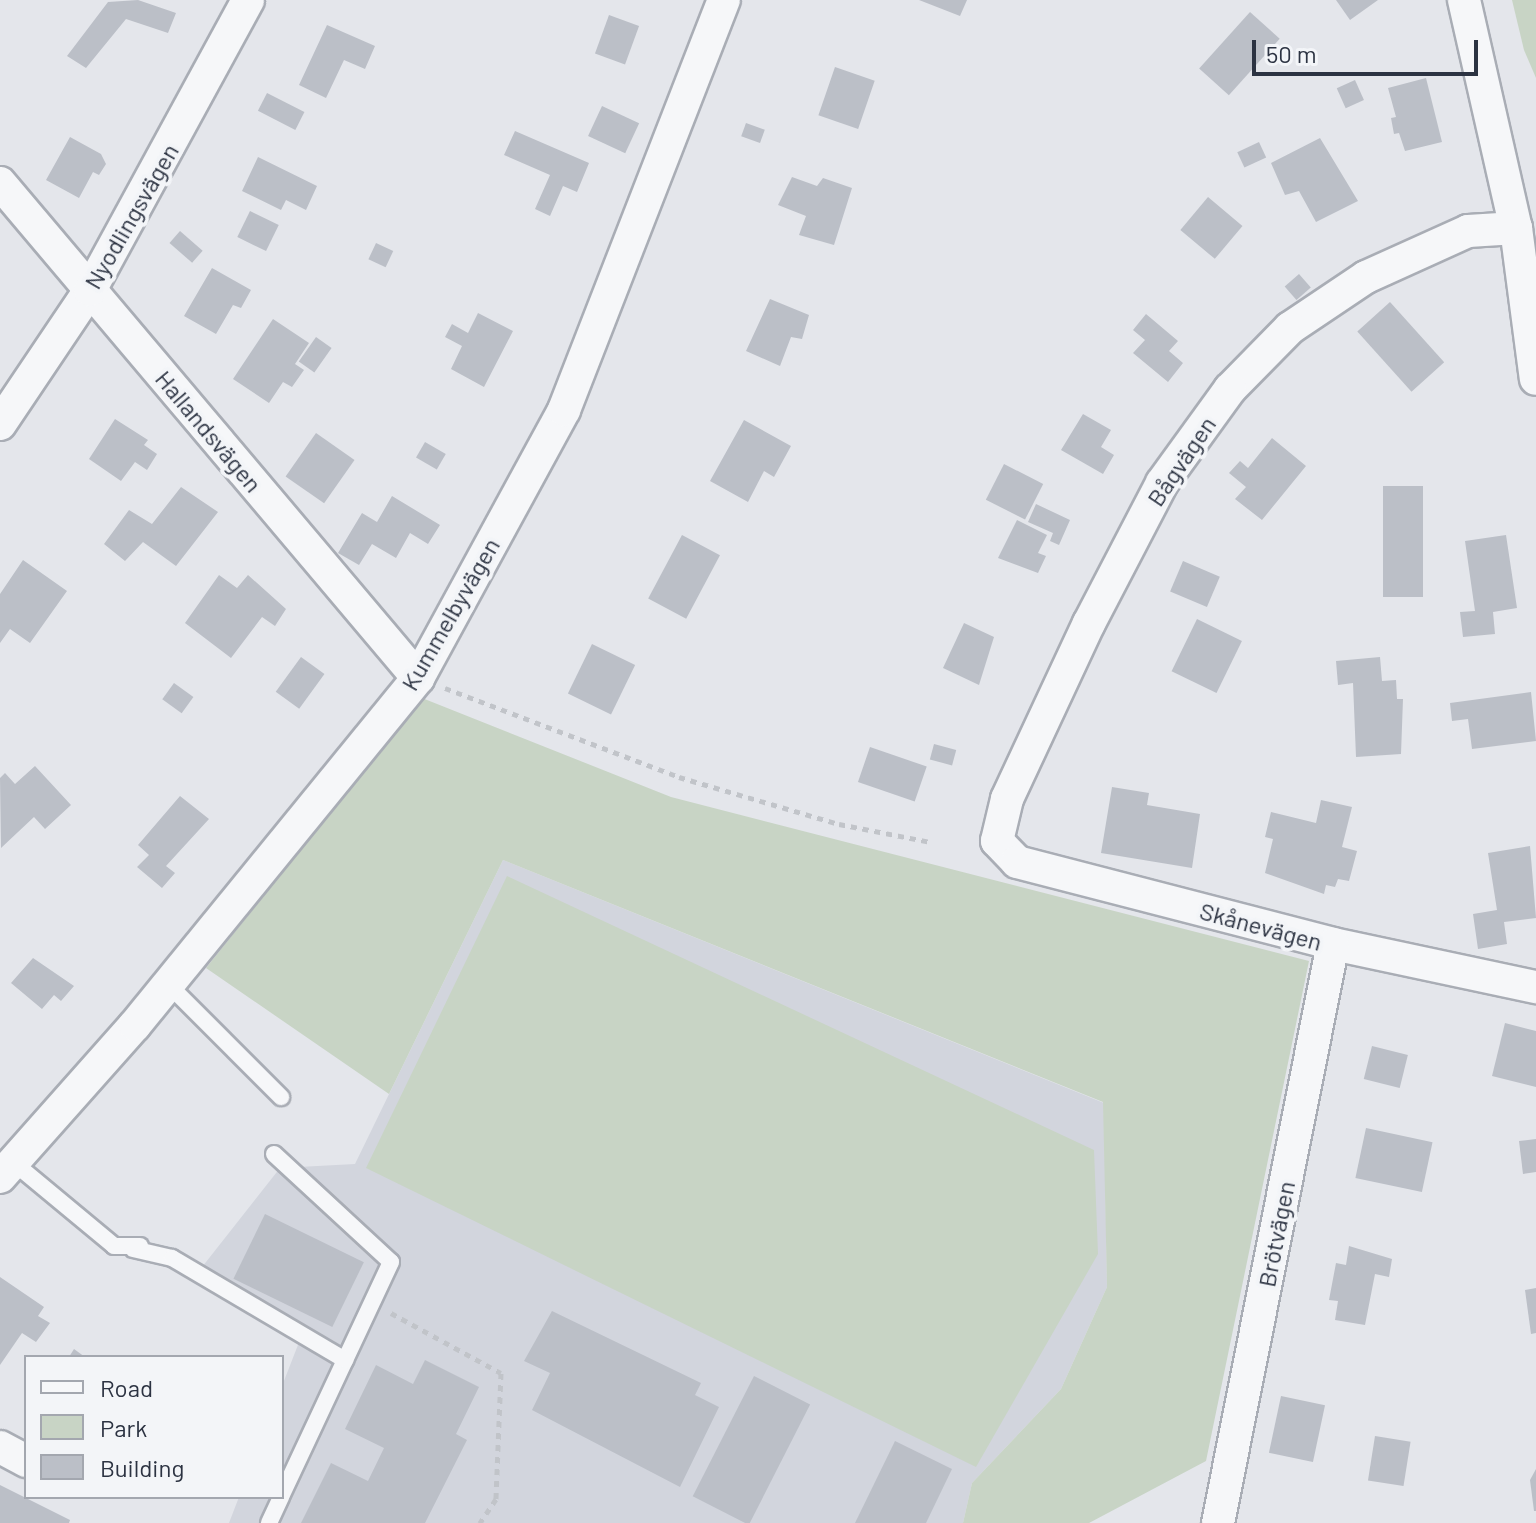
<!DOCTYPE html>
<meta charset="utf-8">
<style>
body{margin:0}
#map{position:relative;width:1536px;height:1523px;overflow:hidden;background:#e4e6eb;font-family:Barlow,sans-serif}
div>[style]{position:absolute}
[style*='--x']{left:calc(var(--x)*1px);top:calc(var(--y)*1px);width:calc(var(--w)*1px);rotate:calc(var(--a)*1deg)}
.built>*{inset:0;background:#d2d5dd}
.green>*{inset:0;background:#c8d4c5}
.building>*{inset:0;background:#bbbfc7;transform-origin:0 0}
.path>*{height:5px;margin-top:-2.5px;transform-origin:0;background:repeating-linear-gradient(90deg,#c1c4c9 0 6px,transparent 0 12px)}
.roads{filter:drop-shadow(2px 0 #a9adb5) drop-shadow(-2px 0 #a9adb5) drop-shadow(0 2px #a9adb5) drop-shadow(0 -2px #a9adb5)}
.lane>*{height:16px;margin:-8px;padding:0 8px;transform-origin:8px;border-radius:8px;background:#f6f7f9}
.street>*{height:32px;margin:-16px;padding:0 16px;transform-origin:16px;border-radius:16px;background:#f6f7f9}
span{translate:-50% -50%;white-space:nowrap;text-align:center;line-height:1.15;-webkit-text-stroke:8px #f3f5f8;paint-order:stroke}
.street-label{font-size:24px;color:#2c3342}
.legend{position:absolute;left:24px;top:1355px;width:260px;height:144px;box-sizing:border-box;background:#f3f5f8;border:2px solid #a3a7af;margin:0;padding:10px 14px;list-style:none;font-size:24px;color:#2c3342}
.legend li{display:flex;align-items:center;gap:16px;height:40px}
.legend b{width:40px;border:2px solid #a3a7af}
.scale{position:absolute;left:1252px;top:40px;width:226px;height:36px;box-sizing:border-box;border:4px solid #2c3342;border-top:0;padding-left:10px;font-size:24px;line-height:28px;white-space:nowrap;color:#2c3342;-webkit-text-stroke:6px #f3f5f8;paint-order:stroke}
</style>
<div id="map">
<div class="built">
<div style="clip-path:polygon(503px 860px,1104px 1103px,1107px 1287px,1061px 1389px,972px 1483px,963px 1523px,229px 1523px,239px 1497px,282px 1497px,282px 1386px,303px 1332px,195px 1276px,280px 1168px,355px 1164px)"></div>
</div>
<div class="green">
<div style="clip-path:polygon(1512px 0,1536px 0,1536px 78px,1524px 50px)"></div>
<div style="clip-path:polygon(422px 698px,671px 797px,1309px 961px,1206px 1461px,1089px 1523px,963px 1523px,972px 1483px,1061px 1389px,1107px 1287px,1103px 1102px,503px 860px,389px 1094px,206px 968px)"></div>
<div style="clip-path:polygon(507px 876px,1094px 1150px,1098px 1254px,976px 1467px,366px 1168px)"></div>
</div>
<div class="building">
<div style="clip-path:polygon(138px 0,176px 13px,168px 33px,126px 19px,86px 68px,67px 56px,108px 2px)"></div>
<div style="clip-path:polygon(919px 0,967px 0,960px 16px)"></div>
<div style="clip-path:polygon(1336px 0,1378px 0,1350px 20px)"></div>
<div style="left:1250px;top:12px;width:40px;height:76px;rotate:42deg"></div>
<div style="left:609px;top:15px;width:32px;height:41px;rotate:20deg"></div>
<div style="clip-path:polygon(327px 25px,375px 46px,365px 69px,344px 60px,326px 98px,299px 85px)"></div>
<div style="left:835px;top:67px;width:42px;height:51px;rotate:19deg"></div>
<div style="clip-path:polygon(1426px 78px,1442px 142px,1405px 151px,1399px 133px,1394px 134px,1391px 118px,1396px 117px,1388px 88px)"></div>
<div style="left:1355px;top:80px;width:22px;height:20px;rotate:66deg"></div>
<div style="left:267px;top:93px;width:42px;height:20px;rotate:27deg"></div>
<div style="left:602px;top:106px;width:41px;height:33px;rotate:25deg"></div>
<div style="left:746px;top:123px;width:20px;height:14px;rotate:20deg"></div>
<div style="clip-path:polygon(515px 131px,589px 163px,577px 192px,563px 186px,550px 216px,535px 209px,550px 175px,504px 155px)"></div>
<div style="clip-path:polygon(70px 137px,101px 154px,106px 164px,99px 175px,93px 172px,79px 198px,46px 180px)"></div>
<div style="clip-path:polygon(1320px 138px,1358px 201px,1316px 222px,1299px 191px,1285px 195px,1271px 163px)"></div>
<div style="left:1259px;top:142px;width:17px;height:24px;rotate:65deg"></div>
<div style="clip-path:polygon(258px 157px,317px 186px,306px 210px,286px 200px,281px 210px,242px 191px)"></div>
<div style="clip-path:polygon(792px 177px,817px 186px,823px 178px,852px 188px,834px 245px,799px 235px,806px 216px,778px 205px)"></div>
<div style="left:1208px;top:197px;width:45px;height:43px;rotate:40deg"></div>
<div style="left:250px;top:211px;width:32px;height:29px;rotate:26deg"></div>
<div style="left:180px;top:231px;width:30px;height:16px;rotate:41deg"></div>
<div style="left:376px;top:243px;width:19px;height:18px;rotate:25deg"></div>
<div style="clip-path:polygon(212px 268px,251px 290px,241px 308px,233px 305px,216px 334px,184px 316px)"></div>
<div style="left:1299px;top:274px;width:18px;height:19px;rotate:49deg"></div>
<div style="clip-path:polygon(770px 299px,809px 315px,802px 339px,791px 337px,780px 366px,746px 351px)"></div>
<div style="left:1390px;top:302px;width:81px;height:44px;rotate:48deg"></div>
<div style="clip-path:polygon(478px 313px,513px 331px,484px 387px,451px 369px,462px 346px,445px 337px,452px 324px,468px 333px)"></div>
<div style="clip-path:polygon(1146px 314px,1178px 341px,1169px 351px,1183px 363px,1168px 382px,1133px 353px,1145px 340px,1133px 330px)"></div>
<div style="clip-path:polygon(273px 319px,309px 343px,295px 364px,304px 370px,292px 387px,283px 382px,269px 403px,233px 379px)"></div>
<div style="left:316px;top:337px;width:19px;height:30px;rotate:35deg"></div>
<div style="clip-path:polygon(1083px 414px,1111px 430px,1101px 447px,1114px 455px,1103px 474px,1061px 450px)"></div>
<div style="clip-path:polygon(115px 419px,148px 440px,144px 445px,157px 454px,147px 470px,135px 462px,121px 481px,89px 459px)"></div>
<div style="clip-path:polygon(744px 420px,791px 446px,774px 477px,764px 471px,748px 502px,710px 481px)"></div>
<div style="left:316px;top:433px;width:47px;height:53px;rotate:35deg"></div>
<div style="clip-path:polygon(1272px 438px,1306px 466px,1262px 520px,1235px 499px,1246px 487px,1229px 473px,1240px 461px,1248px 468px)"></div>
<div style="left:425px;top:442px;width:24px;height:18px;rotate:30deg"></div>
<div style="left:1004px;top:464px;width:44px;height:40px;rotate:27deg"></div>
<div style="left:1423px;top:486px;width:111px;height:40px;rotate:90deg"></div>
<div style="clip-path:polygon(181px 487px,218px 512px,176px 566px,143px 542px,125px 561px,104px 544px,129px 510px,152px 524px)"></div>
<div style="clip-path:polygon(392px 496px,440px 525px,428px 544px,410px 533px,396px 558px,372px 544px,359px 565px,338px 553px,362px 513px,377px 522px)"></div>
<div style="clip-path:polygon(1036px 504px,1070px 520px,1059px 545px,1050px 541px,1053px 533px,1028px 522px)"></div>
<div style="clip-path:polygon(1017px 520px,1047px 535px,1038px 553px,1046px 556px,1038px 573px,998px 558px)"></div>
<div style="left:682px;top:535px;width:43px;height:72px;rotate:28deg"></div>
<div style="clip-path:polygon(1506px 535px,1517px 608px,1493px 612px,1495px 634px,1463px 637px,1460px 612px,1475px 611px,1465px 541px)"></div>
<div style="clip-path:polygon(23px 560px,67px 591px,30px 643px,10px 629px,0 643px,0 594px)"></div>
<div style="left:1183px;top:561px;width:40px;height:33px;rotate:23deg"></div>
<div style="clip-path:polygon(219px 575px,237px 588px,248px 575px,286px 609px,275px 626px,262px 617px,231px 658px,185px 623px)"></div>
<div style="left:1197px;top:619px;width:50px;height:58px;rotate:26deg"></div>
<div style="clip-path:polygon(964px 623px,994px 637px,979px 685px,943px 668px)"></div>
<div style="left:592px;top:644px;width:48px;height:55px;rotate:26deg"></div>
<div style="left:301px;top:657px;width:29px;height:43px;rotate:36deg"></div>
<div style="clip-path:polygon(1380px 657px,1382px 681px,1396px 680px,1397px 699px,1403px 699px,1401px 754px,1356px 757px,1353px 683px,1338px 685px,1336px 661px)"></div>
<div style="left:174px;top:683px;width:24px;height:20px;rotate:36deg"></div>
<div style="clip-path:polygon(1531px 692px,1536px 741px,1472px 749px,1468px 719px,1452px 721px,1450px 703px)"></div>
<div style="left:934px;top:744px;width:23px;height:16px;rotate:15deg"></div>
<div style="left:870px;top:747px;width:60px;height:37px;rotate:19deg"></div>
<div style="clip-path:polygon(35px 766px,71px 805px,45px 829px,34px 817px,1px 848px,0 778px,5px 773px,15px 784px)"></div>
<div style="clip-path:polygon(1112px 787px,1149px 793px,1147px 805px,1200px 814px,1192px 868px,1101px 853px)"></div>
<div style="clip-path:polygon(180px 796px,209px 819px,166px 866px,175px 873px,162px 888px,137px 867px,149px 855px,138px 845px)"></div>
<div style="clip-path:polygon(1321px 800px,1352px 807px,1342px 847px,1357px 851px,1349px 881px,1338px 879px,1335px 887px,1326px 885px,1324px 894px,1265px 873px,1273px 839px,1265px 837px,1271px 812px,1316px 823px)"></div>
<div style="clip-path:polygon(1530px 846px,1536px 918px,1504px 922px,1507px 944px,1478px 949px,1473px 914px,1497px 910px,1488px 853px)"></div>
<div style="clip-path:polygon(33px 958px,74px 986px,61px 1001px,54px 995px,42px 1009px,11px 983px)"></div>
<div style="clip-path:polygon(1505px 1023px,1536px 1031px,1536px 1087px,1492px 1076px)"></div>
<div style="left:1372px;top:1046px;width:37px;height:34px;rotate:14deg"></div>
<div style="left:1366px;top:1128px;width:68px;height:51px;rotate:12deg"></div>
<div style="clip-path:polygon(1536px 1139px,1536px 1172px,1523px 1174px,1519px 1141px)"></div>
<div style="left:265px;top:1214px;width:110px;height:72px;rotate:26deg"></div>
<div style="clip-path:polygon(1349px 1246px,1392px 1259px,1389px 1277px,1375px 1274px,1365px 1325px,1335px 1320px,1338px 1301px,1329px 1300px,1336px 1263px,1346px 1265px)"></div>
<div style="clip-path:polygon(0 1277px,44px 1307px,38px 1316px,50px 1323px,36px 1342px,22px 1333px,0 1365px)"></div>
<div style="clip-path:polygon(1536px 1288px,1536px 1333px,1531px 1334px,1525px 1290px)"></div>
<div style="clip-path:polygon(552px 1311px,701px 1383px,695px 1395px,719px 1407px,680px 1487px,532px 1410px,550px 1373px,524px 1361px)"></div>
<div style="clip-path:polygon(74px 1349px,85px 1357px,69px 1357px)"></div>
<div style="clip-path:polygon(425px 1360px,479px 1387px,456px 1434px,467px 1440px,425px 1523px,301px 1523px,331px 1463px,368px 1481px,384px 1448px,345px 1429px,376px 1365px,413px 1384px)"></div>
<div style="left:754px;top:1376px;width:63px;height:135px;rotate:27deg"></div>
<div style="left:1281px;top:1396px;width:45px;height:58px;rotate:12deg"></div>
<div style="left:1375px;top:1436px;width:36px;height:45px;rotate:9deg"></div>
<div style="clip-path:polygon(895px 1441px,952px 1469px,926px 1523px,855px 1523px)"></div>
<div style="clip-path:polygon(1536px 1469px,1536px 1511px,1534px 1511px,1530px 1480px)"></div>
<div style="clip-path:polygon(0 1485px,70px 1520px,69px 1523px,0 1523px)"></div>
</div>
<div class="path">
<div style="--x:445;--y:688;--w:250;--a:20.8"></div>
<div style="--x:679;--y:777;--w:167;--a:16.4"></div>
<div style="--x:839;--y:824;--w:94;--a:11.1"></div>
<div style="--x:391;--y:1313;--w:125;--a:28.6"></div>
<div style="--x:501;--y:1373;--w:126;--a:92.3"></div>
<div style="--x:496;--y:1499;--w:29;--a:124"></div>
</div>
<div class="roads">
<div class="lane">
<div style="--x:168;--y:984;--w:160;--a:45"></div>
<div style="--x:274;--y:1154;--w:159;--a:42.7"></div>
<div style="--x:391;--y:1262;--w:257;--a:115.1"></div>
<div style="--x:13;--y:1162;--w:131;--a:39.7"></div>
<div style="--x:114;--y:1246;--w:26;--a:0"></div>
<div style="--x:133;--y:1249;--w:40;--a:13"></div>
<div style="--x:172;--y:1258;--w:201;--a:30.5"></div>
<div style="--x:269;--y:1523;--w:29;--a:-65"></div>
</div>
<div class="street">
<div style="--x:1464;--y:0;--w:234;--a:77.2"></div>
<div style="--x:1516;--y:228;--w:152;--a:82.5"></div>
<div style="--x:0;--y:183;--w:648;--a:49.82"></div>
<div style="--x:1516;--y:228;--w:48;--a:176.4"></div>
<div style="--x:1468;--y:231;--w:112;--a:155.7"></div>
<div style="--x:1366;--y:277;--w:92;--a:146.1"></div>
<div style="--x:1290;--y:328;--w:86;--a:134.5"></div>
<div style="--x:1230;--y:389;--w:116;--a:125.9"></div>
<div style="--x:1162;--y:483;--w:158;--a:117.5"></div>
<div style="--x:1089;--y:623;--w:194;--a:115"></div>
<div style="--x:1007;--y:799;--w:43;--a:103.4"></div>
<div style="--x:997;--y:841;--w:29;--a:46"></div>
<div style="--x:1017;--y:862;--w:326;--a:14.5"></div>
<div style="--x:1333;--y:944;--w:208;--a:12"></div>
<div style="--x:0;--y:424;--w:161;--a:-56.1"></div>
<div style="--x:90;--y:290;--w:330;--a:-61.4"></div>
<div style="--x:0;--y:1177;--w:203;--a:-48.4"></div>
<div style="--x:135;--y:1025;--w:448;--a:-50.8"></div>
<div style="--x:418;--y:678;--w:305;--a:-61.4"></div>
<div style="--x:564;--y:410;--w:440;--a:-68.7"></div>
<div style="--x:0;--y:1447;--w:30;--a:28"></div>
<div style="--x:1218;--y:1523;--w:590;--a:-78.77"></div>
</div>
</div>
<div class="street-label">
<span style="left:131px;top:216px;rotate:-60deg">Nyodlingsvägen</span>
<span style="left:209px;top:431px;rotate:50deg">Hallandsvägen</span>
<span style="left:1181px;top:461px;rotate:-56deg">Bågvägen</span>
<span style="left:450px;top:614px;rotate:-60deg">Kummelbyvägen</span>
<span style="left:1261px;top:926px;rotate:15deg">Skånevägen</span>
<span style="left:1276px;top:1234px;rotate:-79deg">Brötvägen</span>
</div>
<ul class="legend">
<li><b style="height:10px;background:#f6f7f9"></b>Road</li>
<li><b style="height:22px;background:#c8d4c5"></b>Park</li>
<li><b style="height:22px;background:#bbbfc7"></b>Building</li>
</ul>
<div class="scale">50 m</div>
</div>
